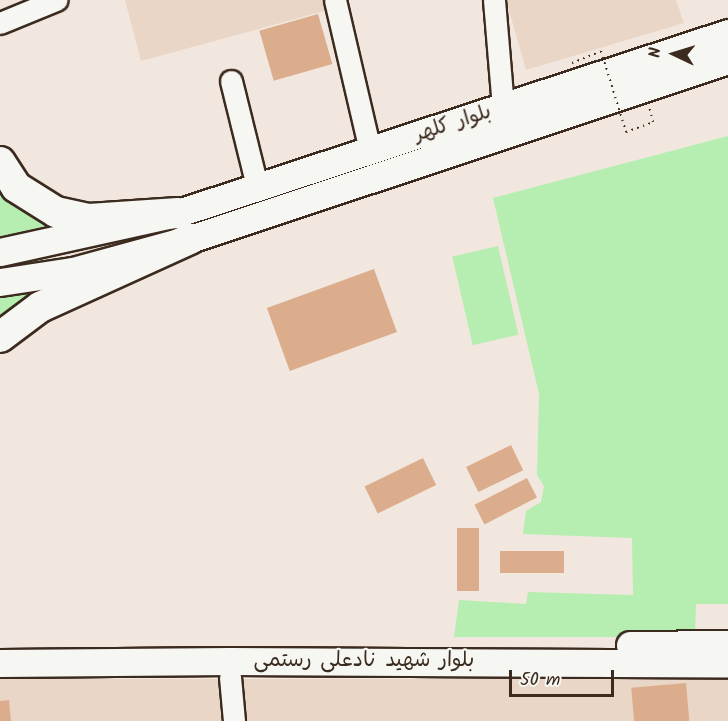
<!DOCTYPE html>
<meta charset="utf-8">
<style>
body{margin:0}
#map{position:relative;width:728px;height:721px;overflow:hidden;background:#f1e7de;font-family:Kalam,"Playpen Sans Arabic",sans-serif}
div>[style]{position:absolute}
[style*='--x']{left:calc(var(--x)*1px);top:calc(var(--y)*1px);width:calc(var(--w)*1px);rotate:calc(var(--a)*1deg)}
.built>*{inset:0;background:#ead6c6;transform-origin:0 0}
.green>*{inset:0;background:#b6eeb1;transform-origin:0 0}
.building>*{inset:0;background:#dbad8d;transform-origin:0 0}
.path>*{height:2px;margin-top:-1px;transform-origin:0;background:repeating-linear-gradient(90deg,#3b2a1e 0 1.5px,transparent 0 6px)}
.roads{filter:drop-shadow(2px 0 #3b2a1e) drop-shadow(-2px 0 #3b2a1e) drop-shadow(0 2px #3b2a1e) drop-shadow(0 -2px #3b2a1e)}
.minor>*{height:21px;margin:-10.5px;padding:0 10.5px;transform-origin:10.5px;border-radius:10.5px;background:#f6f6f2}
.major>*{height:27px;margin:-13.5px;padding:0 13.5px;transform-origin:13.5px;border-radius:13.5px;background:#f6f6f2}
.highway>*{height:30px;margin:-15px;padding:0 15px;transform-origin:15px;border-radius:15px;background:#f6f6f2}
.path-bridge>*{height:2px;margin-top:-1px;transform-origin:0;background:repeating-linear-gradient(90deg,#3b2a1e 0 1.5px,transparent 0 6px)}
span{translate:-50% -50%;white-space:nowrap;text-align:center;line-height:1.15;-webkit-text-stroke:4.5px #f6f6f2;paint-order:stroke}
.street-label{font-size:21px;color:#3b2a1e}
.north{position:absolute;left:644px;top:24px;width:60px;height:60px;-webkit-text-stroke:4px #f6f6f2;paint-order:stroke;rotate:274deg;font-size:16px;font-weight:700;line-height:24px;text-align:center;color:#3b2a1e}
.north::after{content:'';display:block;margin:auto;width:21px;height:27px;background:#3b2a1e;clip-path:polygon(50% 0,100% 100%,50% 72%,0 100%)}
.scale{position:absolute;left:509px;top:670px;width:105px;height:27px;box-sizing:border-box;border:3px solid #3b2a1e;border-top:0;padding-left:8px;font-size:18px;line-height:21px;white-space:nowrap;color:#3b2a1e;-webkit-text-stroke:4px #f6f6f2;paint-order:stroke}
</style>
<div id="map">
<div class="built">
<div style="clip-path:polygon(125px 0,326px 0,328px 10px,141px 61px)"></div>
<div style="clip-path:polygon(506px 0,676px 0,684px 23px,526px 70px)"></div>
<div style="left:728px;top:679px;width:42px;height:728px;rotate:90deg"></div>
</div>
<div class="green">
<div style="clip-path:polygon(728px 136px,728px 604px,696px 604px,695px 637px,454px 637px,459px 600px,526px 604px,528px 592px,633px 595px,632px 538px,523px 534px,526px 511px,541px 502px,544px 486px,537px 475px,539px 394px,493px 198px)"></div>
<div style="clip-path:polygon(0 182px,70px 232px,0 244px)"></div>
<div style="left:498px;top:246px;width:91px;height:47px;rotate:77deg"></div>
<div style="clip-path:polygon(64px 289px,21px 304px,0 319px,0 294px)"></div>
</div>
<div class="building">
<div style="left:318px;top:14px;width:52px;height:61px;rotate:74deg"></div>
<div style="left:374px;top:269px;width:67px;height:114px;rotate:70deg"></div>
<div style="left:511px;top:445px;width:28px;height:50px;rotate:64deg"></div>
<div style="left:423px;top:458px;width:30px;height:65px;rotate:64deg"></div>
<div style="left:527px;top:478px;width:22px;height:59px;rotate:63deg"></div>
<div style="left:457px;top:528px;width:22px;height:63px"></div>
<div style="left:500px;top:551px;width:64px;height:22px"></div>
<div style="left:686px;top:683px;width:38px;height:55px;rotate:85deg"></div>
<div style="clip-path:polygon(9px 700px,11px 721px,0 721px,0 701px)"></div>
</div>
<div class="path">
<div style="--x:572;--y:63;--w:31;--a:-22"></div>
<div style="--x:626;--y:132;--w:29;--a:-20"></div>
<div style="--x:653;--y:122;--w:16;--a:-104"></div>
</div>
<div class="roads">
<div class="minor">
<div style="--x:335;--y:0;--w:154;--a:76.9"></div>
<div style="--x:494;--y:0;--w:108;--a:85.2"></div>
<div style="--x:0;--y:23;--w:61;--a:-22.3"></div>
<div style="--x:231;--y:81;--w:108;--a:76.1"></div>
<div style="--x:230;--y:677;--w:44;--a:84.8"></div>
</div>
<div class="major">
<div style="--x:0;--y:252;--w:182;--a:-12.4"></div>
<div style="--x:178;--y:213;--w:579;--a:-18.12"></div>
<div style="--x:0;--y:282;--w:74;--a:-8.6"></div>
<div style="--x:73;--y:271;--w:121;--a:-15.3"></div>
<div style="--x:190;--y:239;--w:567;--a:-18.4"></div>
<div style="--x:630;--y:645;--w:98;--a:-0.6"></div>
<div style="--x:0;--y:663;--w:230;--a:-0.5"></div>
<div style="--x:230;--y:661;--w:498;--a:0.3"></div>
</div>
<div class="highway">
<div style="--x:0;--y:162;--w:30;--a:57"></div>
<div style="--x:16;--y:187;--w:47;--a:32"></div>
<div style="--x:56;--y:212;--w:34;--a:12"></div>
<div style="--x:89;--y:219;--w:89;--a:-3.9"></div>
<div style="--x:0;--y:337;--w:50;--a:-36.9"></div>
<div style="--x:40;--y:307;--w:165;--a:-24.4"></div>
</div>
</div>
<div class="path-bridge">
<div style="--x:601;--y:51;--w:85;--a:72.8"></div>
</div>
<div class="street-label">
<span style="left:453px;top:124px;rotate:-18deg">بلوار کلهر</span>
<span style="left:364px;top:661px">بلوار شهید نادعلی رستمی</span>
</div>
<div class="north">N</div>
<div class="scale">50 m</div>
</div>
